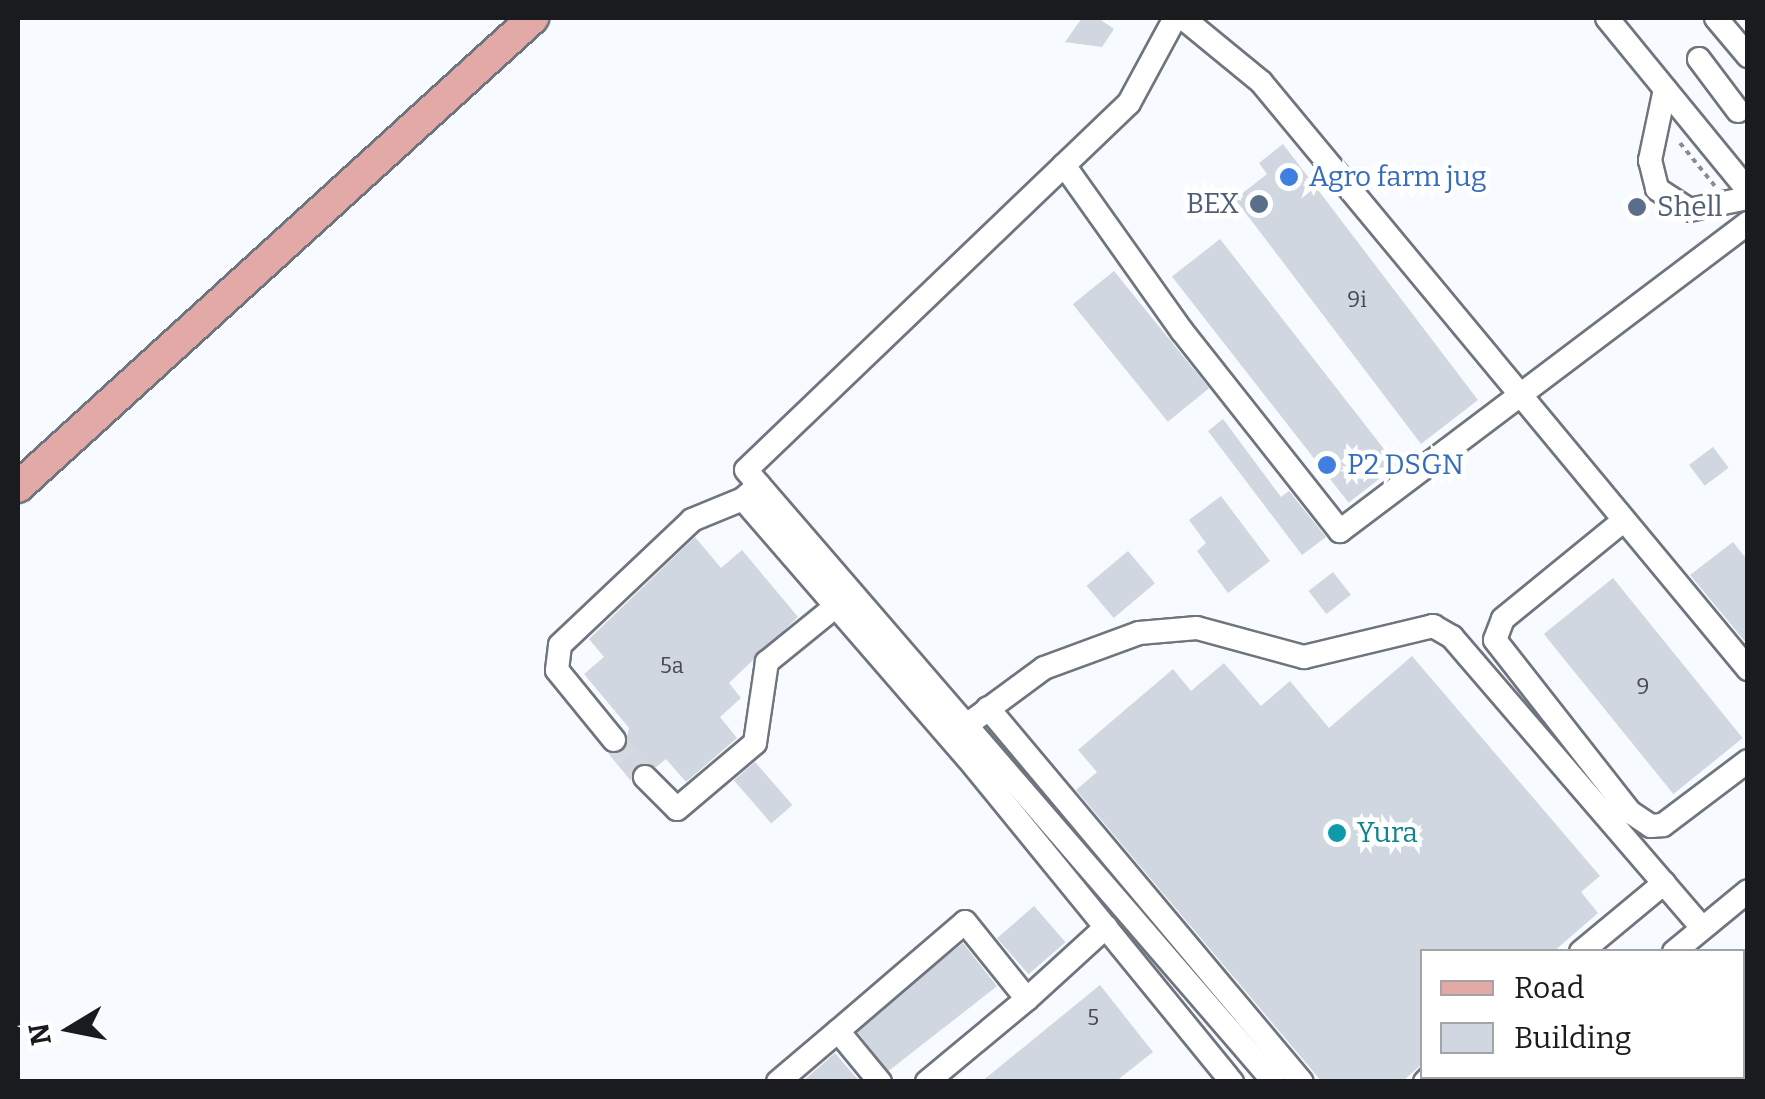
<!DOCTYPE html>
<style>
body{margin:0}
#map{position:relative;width:1765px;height:1099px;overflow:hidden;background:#f7fafe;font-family:Bitter,serif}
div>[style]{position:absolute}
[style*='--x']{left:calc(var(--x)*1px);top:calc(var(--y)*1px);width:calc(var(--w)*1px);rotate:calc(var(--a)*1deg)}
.building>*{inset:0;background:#d0d7e1;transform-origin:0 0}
.minor-tunnel>*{height:22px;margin-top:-11px;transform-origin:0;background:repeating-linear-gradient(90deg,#d6d9dd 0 22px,transparent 0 33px)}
.path>*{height:4px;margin-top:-2px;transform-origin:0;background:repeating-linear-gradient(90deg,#898c90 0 5px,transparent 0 10px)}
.roads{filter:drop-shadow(2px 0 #6f757e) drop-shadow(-2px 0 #6f757e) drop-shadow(0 2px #6f757e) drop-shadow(0 -2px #6f757e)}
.minor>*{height:22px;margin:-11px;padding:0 11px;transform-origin:11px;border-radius:11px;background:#fff}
.major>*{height:30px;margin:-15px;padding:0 15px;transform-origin:15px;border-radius:15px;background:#e2a9a6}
.dots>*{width:28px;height:28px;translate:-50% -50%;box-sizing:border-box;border:5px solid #fff;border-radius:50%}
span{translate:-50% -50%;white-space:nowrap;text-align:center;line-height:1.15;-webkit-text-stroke:9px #fff;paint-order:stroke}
.number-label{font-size:22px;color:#474a50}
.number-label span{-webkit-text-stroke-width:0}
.shop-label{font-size:28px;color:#366cbe}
.left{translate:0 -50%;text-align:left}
.service-label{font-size:28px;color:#4e5e75}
.right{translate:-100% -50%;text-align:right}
.culture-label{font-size:28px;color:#0d838f}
.frame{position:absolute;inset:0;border:20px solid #191b1f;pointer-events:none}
.legend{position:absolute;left:1420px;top:949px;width:325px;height:130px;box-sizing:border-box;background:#fff;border:2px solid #a3a4a5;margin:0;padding:12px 18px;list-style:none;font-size:30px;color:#191b1f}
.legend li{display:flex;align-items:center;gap:20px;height:50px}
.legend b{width:50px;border:2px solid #a3a4a5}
.north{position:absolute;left:20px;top:979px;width:100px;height:100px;-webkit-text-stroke:8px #fff;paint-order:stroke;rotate:260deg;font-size:28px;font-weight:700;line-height:40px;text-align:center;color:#191b1f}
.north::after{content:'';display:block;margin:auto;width:35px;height:45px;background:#191b1f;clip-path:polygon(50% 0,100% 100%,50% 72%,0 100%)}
</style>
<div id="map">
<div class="building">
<div style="clip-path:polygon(1082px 18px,1098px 18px,1114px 29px,1102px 47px,1065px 42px)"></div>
<div style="clip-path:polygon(1283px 144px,1478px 400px,1421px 444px,1235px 199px,1267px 174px,1259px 163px)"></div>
<div style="left:1220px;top:239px;width:287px;height:61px;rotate:52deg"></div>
<div style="left:1114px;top:271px;width:151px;height:53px;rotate:51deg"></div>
<div style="clip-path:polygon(1223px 419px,1281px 497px,1289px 491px,1326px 537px,1302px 555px,1208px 431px)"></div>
<div style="left:1713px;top:447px;width:26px;height:30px;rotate:53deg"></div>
<div style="clip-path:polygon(1221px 496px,1270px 561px,1228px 593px,1197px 551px,1206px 543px,1189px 520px)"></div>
<div style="clip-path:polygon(695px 537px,721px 568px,742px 550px,798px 617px,729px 683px,741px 698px,720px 717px,737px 738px,686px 782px,666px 759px,656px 767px,635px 766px,631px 781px,608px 753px,624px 751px,629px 728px,584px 674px,604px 657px,589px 639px)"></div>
<div style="clip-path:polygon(1733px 542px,1748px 561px,1748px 645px,1690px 575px)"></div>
<div style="left:1128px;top:551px;width:42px;height:54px;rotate:50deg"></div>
<div style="left:1333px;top:572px;width:29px;height:31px;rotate:52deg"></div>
<div style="left:1613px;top:578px;width:206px;height:89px;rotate:51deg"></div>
<div style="clip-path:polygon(1412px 656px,1600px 876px,1581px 892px,1598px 913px,1553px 952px,1422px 952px,1422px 1064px,1402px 1082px,1322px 1082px,1076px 790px,1097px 772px,1078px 750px,1173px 669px,1191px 691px,1224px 663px,1261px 706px,1290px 681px,1329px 728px)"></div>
<div style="left:755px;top:762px;width:57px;height:28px;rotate:49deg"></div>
<div style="left:1034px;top:906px;width:48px;height:49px;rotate:49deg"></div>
<div style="left:963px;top:943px;width:55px;height:138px;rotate:52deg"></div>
<div style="clip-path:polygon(1100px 985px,1153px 1052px,1115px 1082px,981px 1082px)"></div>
<div style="clip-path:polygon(835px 1053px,860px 1082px,802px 1082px)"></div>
</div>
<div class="minor-tunnel">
<div style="--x:614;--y:740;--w:48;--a:50"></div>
</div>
<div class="path">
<div style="--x:1680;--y:143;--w:55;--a:50.9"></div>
</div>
<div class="roads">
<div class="minor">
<div style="--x:1175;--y:18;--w:97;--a:118.4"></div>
<div style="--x:1129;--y:103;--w:530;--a:136.22"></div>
<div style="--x:746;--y:470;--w:808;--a:49.21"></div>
<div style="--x:1183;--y:18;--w:101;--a:39.4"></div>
<div style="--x:1261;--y:82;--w:763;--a:50.32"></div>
<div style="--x:1607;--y:18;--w:222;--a:50.7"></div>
<div style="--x:1716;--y:18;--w:50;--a:49.9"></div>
<div style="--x:1699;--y:59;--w:65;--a:53.1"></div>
<div style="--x:1665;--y:89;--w:73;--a:101.9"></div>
<div style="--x:1650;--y:160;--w:30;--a:76"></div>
<div style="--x:1657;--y:189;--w:38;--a:33"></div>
<div style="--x:1689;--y:210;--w:60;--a:-11.5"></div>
<div style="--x:1064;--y:165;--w:204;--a:54.6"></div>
<div style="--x:1182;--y:331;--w:255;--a:51.7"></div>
<div style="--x:1340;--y:531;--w:511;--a:-37.05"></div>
<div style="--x:759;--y:485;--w:21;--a:139"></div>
<div style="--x:743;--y:499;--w:354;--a:49.1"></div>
<div style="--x:975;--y:767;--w:407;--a:50.8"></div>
<div style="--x:1623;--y:521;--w:155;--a:140.8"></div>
<div style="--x:1503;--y:619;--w:22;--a:111"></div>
<div style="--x:1495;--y:640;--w:219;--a:51.9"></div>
<div style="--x:1630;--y:812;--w:25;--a:34"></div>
<div style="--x:1651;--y:826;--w:12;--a:-5"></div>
<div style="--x:1663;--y:825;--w:106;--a:-37"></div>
<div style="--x:988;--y:708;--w:488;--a:50"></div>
<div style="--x:964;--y:727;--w:99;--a:-36.4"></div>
<div style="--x:1044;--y:668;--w:101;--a:-20.2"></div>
<div style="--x:1139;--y:633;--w:58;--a:-4.9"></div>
<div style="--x:1197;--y:628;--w:111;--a:15.2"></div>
<div style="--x:1304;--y:657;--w:133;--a:-13.5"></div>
<div style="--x:1433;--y:626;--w:22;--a:30"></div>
<div style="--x:1452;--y:637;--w:384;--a:49.3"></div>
<div style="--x:614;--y:740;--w:90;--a:-129.2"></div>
<div style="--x:557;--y:670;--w:25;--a:-83"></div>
<div style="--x:560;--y:645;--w:182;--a:-43.4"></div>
<div style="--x:692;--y:520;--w:55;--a:-22.4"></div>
<div style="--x:645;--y:777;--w:45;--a:45"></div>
<div style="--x:677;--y:809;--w:102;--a:-40.2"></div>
<div style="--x:755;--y:743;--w:82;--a:-81.6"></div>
<div style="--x:767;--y:662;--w:89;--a:-39.1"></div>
<div style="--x:1581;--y:952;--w:108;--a:-39.7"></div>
<div style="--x:1674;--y:952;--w:96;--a:-39.5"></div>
<div style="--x:1704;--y:1076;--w:7;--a:56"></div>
<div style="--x:778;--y:1082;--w:79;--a:-40.4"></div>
<div style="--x:880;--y:1082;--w:66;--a:-129.5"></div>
<div style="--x:838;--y:1031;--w:167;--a:-40.6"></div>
<div style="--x:965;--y:922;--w:99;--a:51.2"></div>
<div style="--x:1027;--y:999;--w:107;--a:-42.3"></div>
<div style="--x:927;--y:1082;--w:130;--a:-39.7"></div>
<div style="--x:1425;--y:1082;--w:8;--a:-45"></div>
<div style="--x:1518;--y:1082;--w:8;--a:-45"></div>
<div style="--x:1607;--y:1082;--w:8;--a:-45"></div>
</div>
<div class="major">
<div style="--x:18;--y:487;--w:697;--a:-42.32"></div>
</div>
</div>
<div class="dots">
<div style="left:1289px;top:177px;background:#3f7fe0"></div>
<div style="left:1259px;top:204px;background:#5c6f8a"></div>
<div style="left:1637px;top:207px;background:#5c6f8a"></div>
<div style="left:1327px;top:465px;background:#3f7fe0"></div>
<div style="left:1337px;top:833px;background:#0f9aa8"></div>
</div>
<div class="number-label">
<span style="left:1357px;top:300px">9i</span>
<span style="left:672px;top:666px">5a</span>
<span style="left:1643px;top:687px">9</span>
<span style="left:1093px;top:1018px">5</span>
</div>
<div class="shop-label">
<span class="left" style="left:1309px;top:177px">Agro farm jug</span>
<span class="left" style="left:1347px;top:465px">P2 DSGN</span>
</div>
<div class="service-label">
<span class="right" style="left:1239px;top:204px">BEX</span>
<span class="left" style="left:1657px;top:207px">Shell</span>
</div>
<div class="culture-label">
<span class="left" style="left:1357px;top:833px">Yura</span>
</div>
<div class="frame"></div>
<ul class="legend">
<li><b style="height:12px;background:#e2a9a6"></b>Road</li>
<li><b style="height:28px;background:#d0d7e1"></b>Building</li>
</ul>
<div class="north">N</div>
</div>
